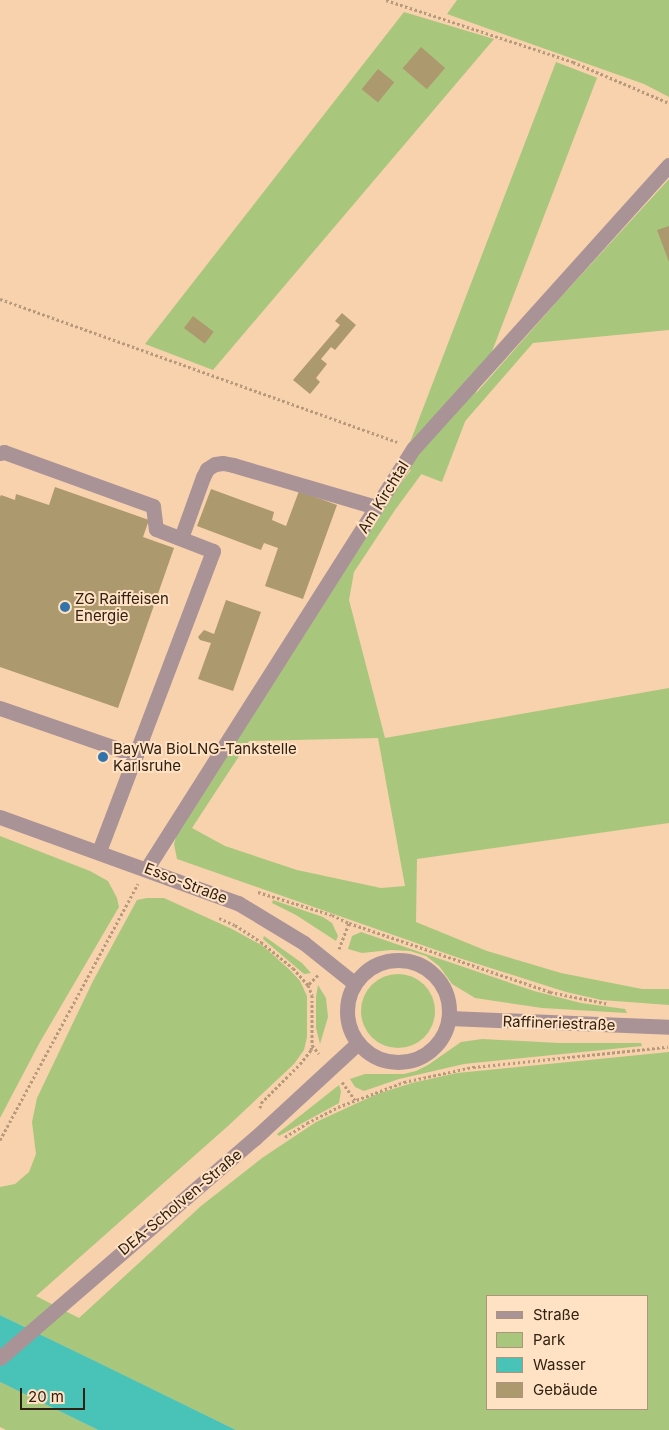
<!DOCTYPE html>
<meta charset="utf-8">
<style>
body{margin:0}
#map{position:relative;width:669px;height:1430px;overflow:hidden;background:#f7d2ad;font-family:Inter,sans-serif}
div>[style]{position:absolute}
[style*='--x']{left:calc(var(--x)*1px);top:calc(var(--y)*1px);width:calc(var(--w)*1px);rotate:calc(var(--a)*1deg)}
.green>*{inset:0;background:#a9c77c;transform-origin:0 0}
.round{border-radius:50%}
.water>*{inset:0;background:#49c2b7}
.building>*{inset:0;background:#ad996e;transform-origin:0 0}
.path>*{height:3px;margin-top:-1.5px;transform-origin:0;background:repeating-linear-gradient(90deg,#b7997b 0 2.5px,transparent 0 5px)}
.minor>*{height:15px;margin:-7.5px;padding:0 7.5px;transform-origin:7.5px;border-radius:7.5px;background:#aa9397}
.minor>.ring{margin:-7.5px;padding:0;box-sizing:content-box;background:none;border:15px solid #aa9397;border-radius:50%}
.dots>*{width:14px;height:14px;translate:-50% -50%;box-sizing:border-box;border:2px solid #ffe1c3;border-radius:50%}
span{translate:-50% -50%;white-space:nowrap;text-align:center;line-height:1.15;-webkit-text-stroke:4px #ffe1c3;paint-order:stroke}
.street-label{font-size:15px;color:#2f2113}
.poi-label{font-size:15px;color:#2f2113}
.left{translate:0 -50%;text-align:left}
.legend{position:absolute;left:486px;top:1295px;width:162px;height:115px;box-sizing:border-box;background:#ffe1c3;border:1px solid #ac947d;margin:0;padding:6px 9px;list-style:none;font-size:15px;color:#2f2113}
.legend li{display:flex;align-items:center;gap:10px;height:25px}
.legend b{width:25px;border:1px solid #ac947d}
.scale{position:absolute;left:20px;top:1388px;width:65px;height:22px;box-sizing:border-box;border:2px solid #2f2113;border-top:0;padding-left:6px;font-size:15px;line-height:18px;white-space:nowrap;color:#2f2113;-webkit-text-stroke:4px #ffe1c3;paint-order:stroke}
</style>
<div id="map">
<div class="green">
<div style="clip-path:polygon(457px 0,669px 0,669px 97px,644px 84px,447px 14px)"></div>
<div style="clip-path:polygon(404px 12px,494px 39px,213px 370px,145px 344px)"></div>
<div style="left:556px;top:62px;width:44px;height:433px;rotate:21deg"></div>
<div style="clip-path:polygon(evenodd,669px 179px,669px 330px,533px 343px,434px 457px,395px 510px,354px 572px,349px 600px,385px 738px,669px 688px,669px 823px,417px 859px,416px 922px,487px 951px,561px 973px,642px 989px,669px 989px,669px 1005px,601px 1000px,566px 992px,456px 957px,177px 859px,174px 844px,176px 837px,398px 487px,426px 450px,560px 298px,669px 179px,378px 738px,405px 886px,381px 888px,297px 870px,225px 846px,192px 828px,249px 741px,378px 738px)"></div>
<div style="clip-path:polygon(0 836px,90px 871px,108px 881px,117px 898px,119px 907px,40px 1042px,0 1118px)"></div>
<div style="clip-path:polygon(evenodd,147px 898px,164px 898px,232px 929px,263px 946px,291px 971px,300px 981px,307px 996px,307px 1037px,304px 1050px,294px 1064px,228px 1126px,36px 1296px,79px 1318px,201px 1206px,262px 1158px,316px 1122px,377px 1094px,412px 1083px,457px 1073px,669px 1052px,669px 1430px,236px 1430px,0 1315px,0 1187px,15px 1184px,29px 1172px,36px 1154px,32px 1122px,37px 1098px,93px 981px,137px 900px,147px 898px,488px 1296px,648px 1296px,648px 1409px,488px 1409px,488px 1296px)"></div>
<div style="clip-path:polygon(273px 900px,323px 917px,332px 923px,338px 936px,336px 941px,296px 915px,272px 903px)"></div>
<div style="clip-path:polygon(361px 932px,534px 991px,581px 1003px,625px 1009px,627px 1013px,542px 1008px,475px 998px,452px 984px,439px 966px,426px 956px,410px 951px,391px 950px,362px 953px,348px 949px,352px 936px)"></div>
<div style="clip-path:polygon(264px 936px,302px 963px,311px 973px,304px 974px,263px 939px)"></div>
<div class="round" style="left:361px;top:974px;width:74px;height:74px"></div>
<div style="clip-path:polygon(318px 985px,326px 998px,328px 1017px,320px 1044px,316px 1028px,316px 997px)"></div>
<div style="clip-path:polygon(482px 1039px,559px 1043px,641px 1043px,642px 1046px,464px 1064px,399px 1079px,364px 1091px,355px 1087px,350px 1079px,365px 1074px,404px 1074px,416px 1071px,428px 1065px,461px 1042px)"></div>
<div style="clip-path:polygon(339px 1085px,341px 1091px,339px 1103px,279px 1136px,277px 1134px)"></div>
<div style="clip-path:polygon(0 1382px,98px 1430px,6px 1430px,0 1427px)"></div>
</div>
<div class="water">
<div style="clip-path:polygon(0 1315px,97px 1362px,236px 1430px,98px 1430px,0 1382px)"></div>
</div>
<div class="building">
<div style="left:421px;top:47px;width:32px;height:28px;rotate:41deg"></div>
<div style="left:378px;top:69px;width:21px;height:26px;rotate:39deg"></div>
<div style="clip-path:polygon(669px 226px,669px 262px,657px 230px)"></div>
<div style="clip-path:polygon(342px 313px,356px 325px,335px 350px,331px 347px,321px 359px,327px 364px,316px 378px,320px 382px,310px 394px,293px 380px,340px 325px,335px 321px)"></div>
<div style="left:193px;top:316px;width:26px;height:15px;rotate:37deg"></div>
<div style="clip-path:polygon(55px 487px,149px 520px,143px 537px,174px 548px,118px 708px,0 667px,0 497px,1px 495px,15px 500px,16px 494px,49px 505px)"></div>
<div style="clip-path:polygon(211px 489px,274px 512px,272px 520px,286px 526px,299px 491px,337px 505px,303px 599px,265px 586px,278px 548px,264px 543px,261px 550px,197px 526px)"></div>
<div style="clip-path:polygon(226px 600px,261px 612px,233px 691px,198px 679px,211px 643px,200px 640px,198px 637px,204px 630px,214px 634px)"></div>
</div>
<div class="path">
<div style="--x:386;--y:0;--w:197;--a:18.3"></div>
<div style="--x:573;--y:62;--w:104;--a:23.1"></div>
<div style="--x:0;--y:299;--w:422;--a:19.8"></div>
<div style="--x:258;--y:892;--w:77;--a:17.3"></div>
<div style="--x:332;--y:915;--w:19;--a:25"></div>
<div style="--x:349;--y:923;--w:213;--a:18.9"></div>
<div style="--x:550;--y:992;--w:60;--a:11.5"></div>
<div style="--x:219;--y:918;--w:17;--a:24"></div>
<div style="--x:235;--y:925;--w:31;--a:33"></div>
<div style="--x:261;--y:942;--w:41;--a:39.1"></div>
<div style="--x:293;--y:968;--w:23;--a:49"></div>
<div style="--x:339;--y:949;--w:28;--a:-69"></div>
<div style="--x:318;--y:975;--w:14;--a:135"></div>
<div style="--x:308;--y:985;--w:11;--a:68"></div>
<div style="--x:312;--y:995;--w:50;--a:90"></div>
<div style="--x:312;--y:1045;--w:11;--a:52"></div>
<div style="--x:342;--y:1082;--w:22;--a:54"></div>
<div style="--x:260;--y:1108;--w:5;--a:-79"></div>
<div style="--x:261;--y:1103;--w:55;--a:-45"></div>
<div style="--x:300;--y:1064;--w:18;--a:-52"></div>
<div style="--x:311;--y:1050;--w:5;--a:-79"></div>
<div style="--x:285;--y:1137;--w:26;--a:-32"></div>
<div style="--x:307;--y:1123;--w:35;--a:-27"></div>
<div style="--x:338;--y:1107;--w:71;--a:-20.7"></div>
<div style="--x:404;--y:1082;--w:71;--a:-12.3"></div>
<div style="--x:473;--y:1067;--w:196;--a:-5.9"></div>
<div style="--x:0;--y:1140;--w:291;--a:-61.7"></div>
</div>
<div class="minor">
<div style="--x:0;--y:453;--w:4;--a:-14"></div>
<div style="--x:4;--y:452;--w:158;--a:19.9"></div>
<div style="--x:153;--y:506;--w:23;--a:83"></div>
<div style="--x:156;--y:529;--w:61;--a:21.1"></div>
<div style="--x:213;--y:551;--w:321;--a:110.8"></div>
<div style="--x:181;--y:538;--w:65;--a:-70.2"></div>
<div style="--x:203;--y:477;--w:9;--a:-63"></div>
<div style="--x:207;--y:469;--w:9;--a:-32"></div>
<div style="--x:215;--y:464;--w:8;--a:-7"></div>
<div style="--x:223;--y:463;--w:10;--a:11"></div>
<div style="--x:233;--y:465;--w:149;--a:16.4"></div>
<div style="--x:0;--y:708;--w:144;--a:19.1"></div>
<div style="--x:0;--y:817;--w:253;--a:19.9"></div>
<div style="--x:238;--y:903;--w:77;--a:31.2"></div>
<div style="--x:304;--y:943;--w:64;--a:38.7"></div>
<div style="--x:147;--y:868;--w:498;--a:-57.6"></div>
<div style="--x:414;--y:448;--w:381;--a:-48"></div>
<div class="ring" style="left:347px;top:960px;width:87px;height:87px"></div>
<div style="--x:449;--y:1018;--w:220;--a:2.3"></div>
<div style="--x:0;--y:1358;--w:337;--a:-40.8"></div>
<div style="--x:255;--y:1138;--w:139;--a:-42.7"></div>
</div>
<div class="dots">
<div style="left:65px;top:607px;background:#3274aa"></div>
<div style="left:103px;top:757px;background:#3274aa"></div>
</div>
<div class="street-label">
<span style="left:383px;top:497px;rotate:-58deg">Am Kirchtal</span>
<span style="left:186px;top:883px;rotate:21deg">Esso-Straße</span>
<span style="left:559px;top:1023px;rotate:2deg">Raffineriestraße</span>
<span style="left:180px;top:1202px;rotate:-40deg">DEA-Scholven-Straße</span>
</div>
<div class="poi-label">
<span class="left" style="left:75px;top:607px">ZG Raiffeisen<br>Energie</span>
<span class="left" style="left:113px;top:757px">BayWa BioLNG-Tankstelle<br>Karlsruhe</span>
</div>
<ul class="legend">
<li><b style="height:6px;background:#aa9397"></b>Straße</li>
<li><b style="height:14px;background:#a9c77c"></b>Park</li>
<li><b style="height:14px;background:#49c2b7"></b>Wasser</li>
<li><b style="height:14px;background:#ad996e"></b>Gebäude</li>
</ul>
<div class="scale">20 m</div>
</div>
